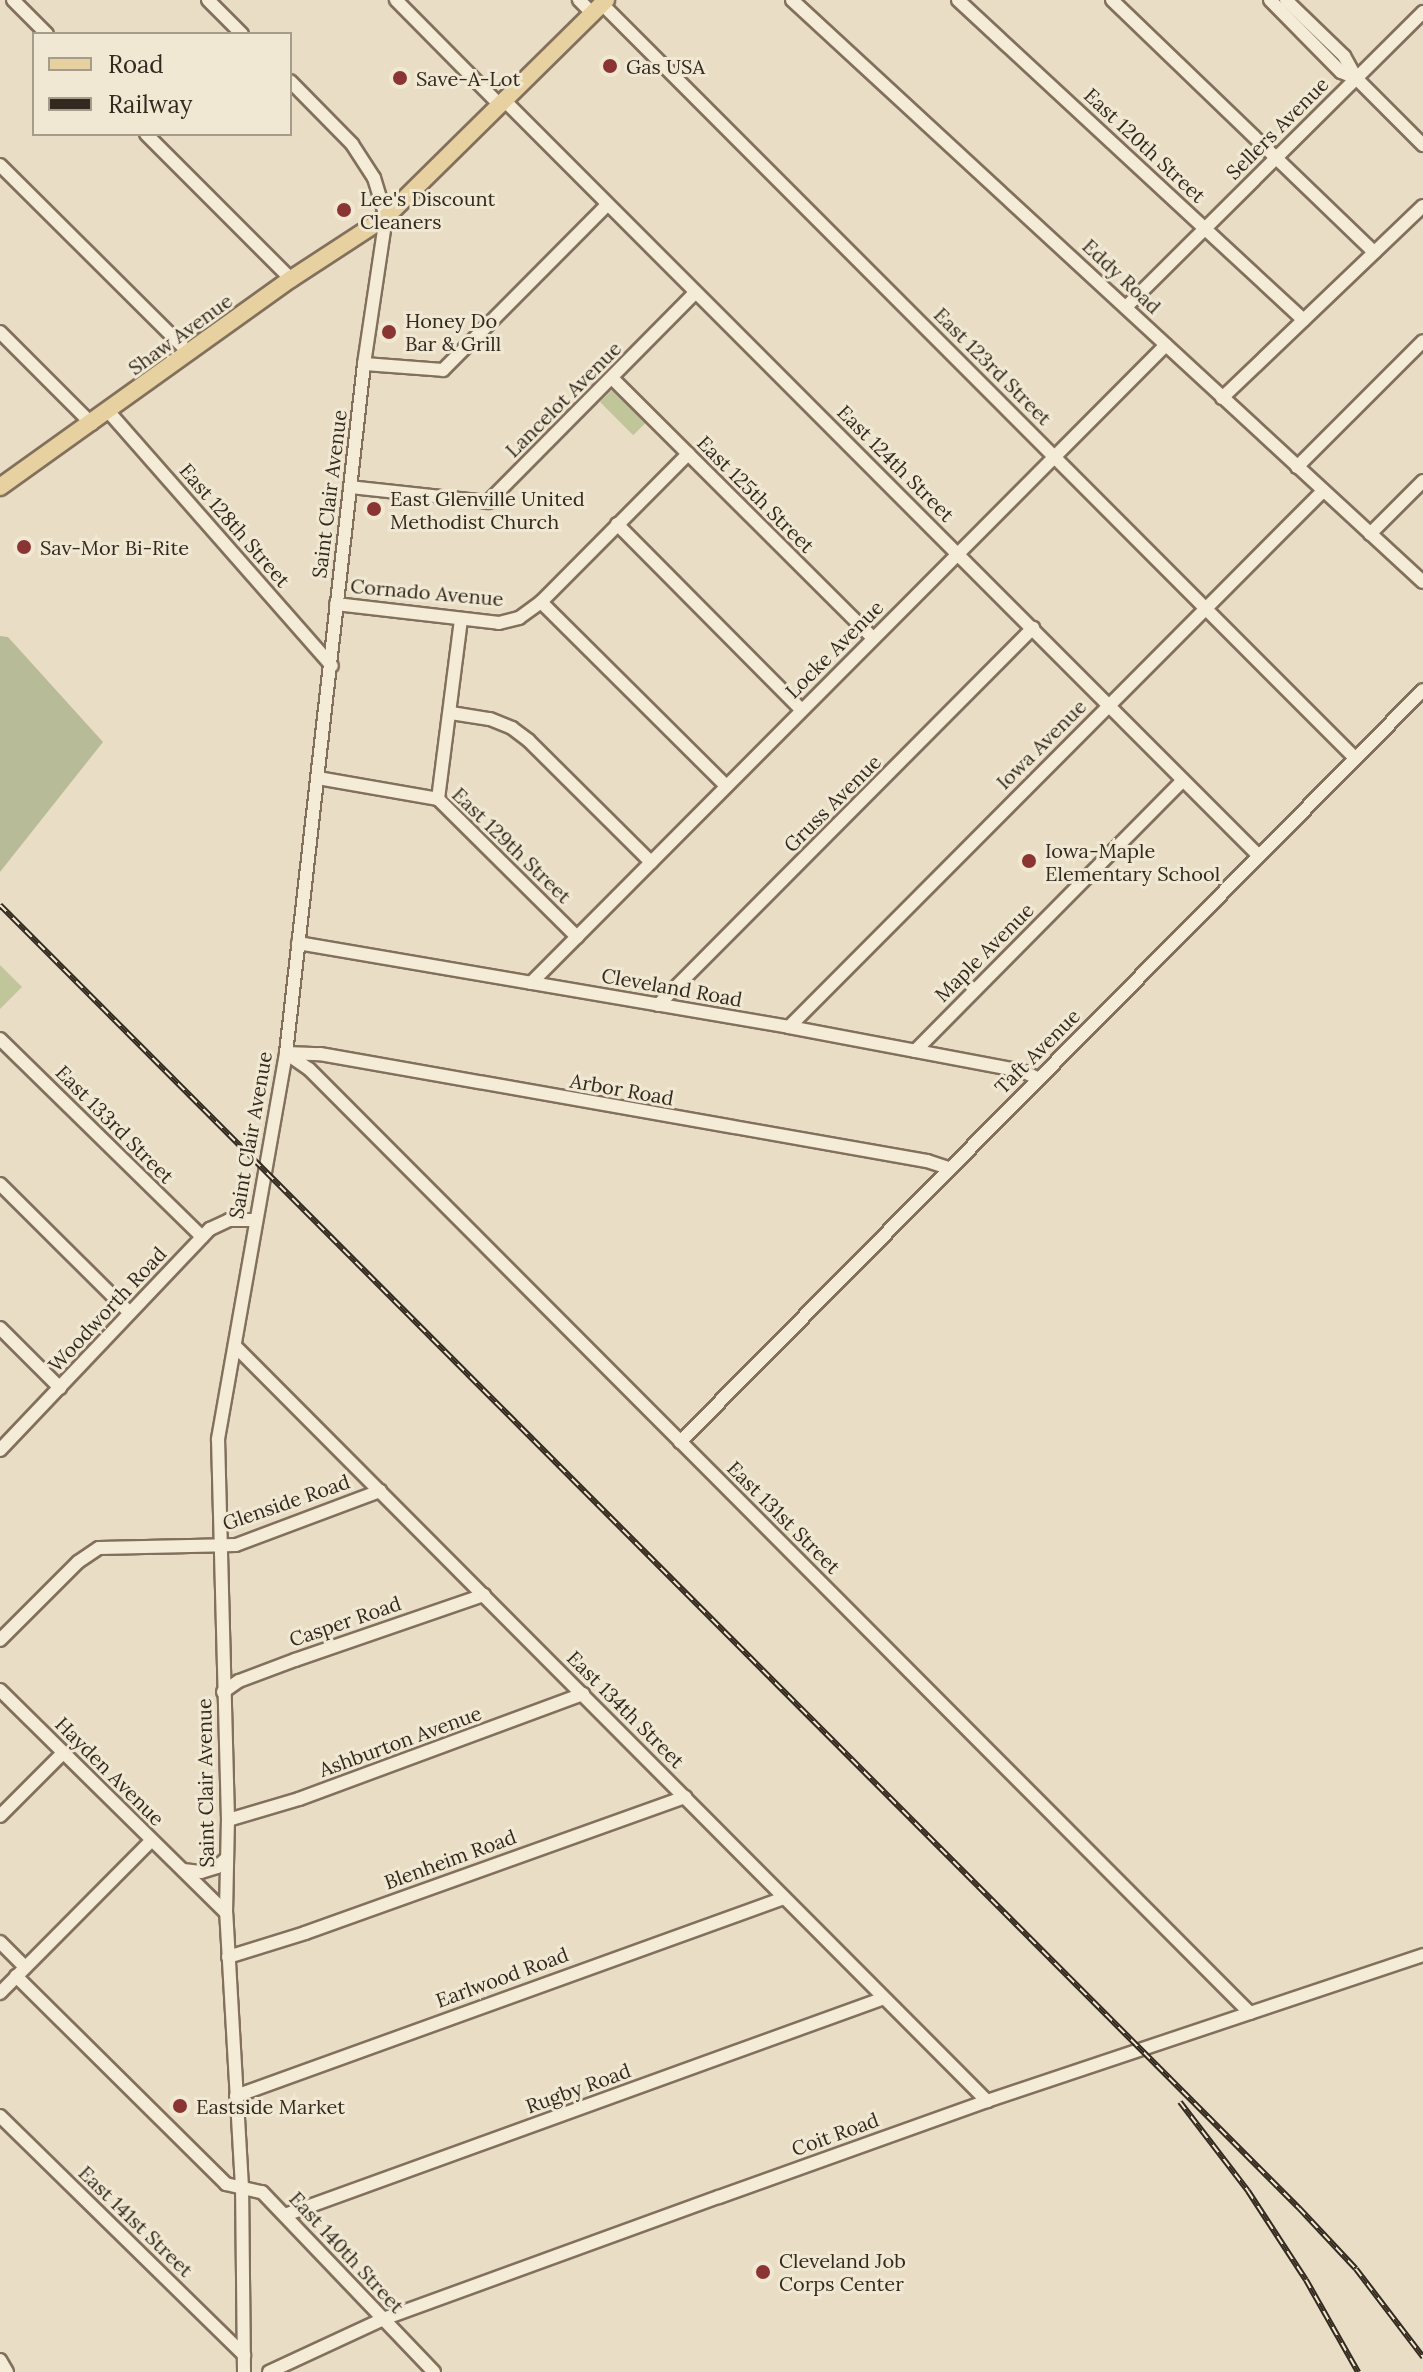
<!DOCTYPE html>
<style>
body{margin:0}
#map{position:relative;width:1423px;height:2372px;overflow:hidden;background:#e9dec5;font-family:Lora,serif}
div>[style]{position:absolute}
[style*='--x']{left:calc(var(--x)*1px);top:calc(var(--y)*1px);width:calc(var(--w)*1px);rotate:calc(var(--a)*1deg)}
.green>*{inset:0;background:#c1c69a;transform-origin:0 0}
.cemetery>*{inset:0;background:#b7bb98}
.roads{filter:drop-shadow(2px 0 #82705d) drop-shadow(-2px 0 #82705d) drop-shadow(0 2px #82705d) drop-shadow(0 -2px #82705d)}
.minor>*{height:12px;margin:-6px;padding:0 6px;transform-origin:6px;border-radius:6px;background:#f5ecd7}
.major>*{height:16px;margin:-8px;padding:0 8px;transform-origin:8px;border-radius:8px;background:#e8d1a0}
.rail>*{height:6px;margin-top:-3px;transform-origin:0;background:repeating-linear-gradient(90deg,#f1e8d3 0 9px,#33291f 0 18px);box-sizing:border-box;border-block:2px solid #33291f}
.dots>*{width:22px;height:22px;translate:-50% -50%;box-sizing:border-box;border:4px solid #f1e8d3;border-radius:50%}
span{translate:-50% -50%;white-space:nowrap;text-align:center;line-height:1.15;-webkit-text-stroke:6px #f1e8d3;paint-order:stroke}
.poi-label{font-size:20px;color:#33291f}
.left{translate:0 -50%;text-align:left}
.street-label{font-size:20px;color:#33291f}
.legend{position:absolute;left:32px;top:32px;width:260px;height:104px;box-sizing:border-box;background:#f1e8d3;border:2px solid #a59c8b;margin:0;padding:10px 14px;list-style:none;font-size:24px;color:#33291f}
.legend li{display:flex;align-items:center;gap:16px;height:40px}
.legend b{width:40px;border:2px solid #a59c8b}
</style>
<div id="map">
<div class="green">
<div style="left:612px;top:390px;width:47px;height:17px;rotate:45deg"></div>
<div style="clip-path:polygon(0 965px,22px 987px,0 1009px)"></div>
</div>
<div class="cemetery">
<div style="clip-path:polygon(0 636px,8px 637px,103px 742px,0 872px)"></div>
</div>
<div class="roads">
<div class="minor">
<div style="--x:13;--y:0;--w:48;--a:45"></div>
<div style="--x:208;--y:0;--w:48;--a:45"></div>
<div style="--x:396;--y:0;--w:148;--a:45.3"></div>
<div style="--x:579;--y:0;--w:18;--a:45"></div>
<div style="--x:792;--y:0;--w:858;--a:42.69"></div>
<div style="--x:958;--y:0;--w:471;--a:42.8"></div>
<div style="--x:1112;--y:0;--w:364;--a:43.9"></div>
<div style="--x:1270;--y:0;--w:101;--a:45.4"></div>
<div style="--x:1341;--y:72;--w:16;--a:22"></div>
<div style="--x:1286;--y:0;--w:81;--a:44"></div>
<div style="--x:1344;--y:56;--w:25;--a:61"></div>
<div style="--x:1356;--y:78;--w:95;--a:45"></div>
<div style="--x:602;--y:4;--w:1066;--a:45.04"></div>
<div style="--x:505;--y:101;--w:1066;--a:45.04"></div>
<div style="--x:146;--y:134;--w:205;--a:45"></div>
<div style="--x:0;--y:165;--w:267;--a:44.8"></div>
<div style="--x:1126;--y:307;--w:419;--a:-44.8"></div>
<div style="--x:0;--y:332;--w:130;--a:45"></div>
<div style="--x:364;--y:364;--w:79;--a:4.3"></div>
<div style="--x:443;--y:370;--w:233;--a:-45.2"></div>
<div style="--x:612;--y:378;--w:368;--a:44.9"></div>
<div style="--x:1222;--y:398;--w:278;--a:-43.7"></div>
<div style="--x:108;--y:411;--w:339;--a:48.7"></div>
<div style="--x:1297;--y:467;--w:178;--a:-45"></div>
<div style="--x:350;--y:487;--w:139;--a:6.2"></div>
<div style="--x:488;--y:502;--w:294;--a:-45.3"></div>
<div style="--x:617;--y:524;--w:262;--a:45.2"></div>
<div style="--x:1370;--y:534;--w:75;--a:-45"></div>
<div style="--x:541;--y:602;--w:261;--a:44.8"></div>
<div style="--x:336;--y:604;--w:164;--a:6.6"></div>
<div style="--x:499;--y:623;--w:21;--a:-14"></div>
<div style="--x:519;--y:618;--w:27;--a:-36"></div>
<div style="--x:541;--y:602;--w:209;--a:-45.2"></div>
<div style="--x:451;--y:713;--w:39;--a:9"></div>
<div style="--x:490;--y:719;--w:24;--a:22"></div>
<div style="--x:512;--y:728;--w:21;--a:37"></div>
<div style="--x:529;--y:741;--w:172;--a:44.8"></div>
<div style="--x:318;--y:778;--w:122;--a:9.9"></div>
<div style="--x:438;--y:799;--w:196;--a:44.8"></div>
<div style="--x:438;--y:799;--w:180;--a:-82.7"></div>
<div style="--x:298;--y:943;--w:498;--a:9.7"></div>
<div style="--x:789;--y:1027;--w:237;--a:10.7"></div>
<div style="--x:1022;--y:1071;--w:17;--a:25"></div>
<div style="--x:531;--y:983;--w:900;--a:-45.14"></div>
<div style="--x:658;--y:1005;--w:532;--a:-45.15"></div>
<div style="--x:789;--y:1027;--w:757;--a:-45.11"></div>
<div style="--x:0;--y:1039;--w:283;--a:44.4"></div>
<div style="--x:915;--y:1051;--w:381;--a:-45.3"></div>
<div style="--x:286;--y:1053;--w:28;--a:35"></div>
<div style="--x:309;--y:1069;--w:1333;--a:45.09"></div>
<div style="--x:286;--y:1053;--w:34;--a:2"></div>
<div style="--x:320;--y:1054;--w:616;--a:10"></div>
<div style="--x:927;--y:1161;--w:23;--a:18"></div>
<div style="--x:0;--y:1184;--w:183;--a:44.8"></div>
<div style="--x:0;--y:1328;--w:85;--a:45"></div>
<div style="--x:235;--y:1346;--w:1066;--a:45.11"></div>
<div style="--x:680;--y:1442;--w:1057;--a:-45.34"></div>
<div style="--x:0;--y:1450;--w:305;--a:-46.5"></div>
<div style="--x:210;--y:1229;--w:21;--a:-25"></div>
<div style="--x:229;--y:1220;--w:26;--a:0"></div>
<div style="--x:0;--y:1640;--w:110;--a:-45"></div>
<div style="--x:78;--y:1562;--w:25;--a:-34"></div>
<div style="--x:99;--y:1548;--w:137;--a:-1.3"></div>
<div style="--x:236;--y:1545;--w:154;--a:-20.6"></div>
<div style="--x:0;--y:1690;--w:317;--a:44.6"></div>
<div style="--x:223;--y:1692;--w:19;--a:-35"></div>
<div style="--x:239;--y:1681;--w:60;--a:-20.6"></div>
<div style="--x:295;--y:1660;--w:200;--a:-19"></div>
<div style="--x:0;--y:1816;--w:89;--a:-45"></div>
<div style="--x:228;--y:1820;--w:74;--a:-16.5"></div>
<div style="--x:299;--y:1799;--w:303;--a:-20.3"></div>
<div style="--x:183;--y:1870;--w:18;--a:6"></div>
<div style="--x:201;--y:1872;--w:17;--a:-17"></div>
<div style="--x:217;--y:1867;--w:13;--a:-42"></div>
<div style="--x:0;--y:1942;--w:35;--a:45"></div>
<div style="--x:228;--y:1957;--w:81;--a:-17.3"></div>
<div style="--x:305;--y:1933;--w:404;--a:-19.7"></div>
<div style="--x:16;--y:1976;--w:296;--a:44.7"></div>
<div style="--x:226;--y:2184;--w:37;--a:13"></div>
<div style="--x:262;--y:2192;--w:249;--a:46.3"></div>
<div style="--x:0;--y:1993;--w:214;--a:-45.2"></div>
<div style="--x:236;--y:2096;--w:583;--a:-19.87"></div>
<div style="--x:0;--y:2116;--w:342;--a:44.4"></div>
<div style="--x:285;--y:2215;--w:637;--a:-19.91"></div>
<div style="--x:0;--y:2360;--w:14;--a:60"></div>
<div style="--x:244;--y:2372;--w:185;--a:-90.6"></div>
<div style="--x:242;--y:2187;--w:274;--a:-93.3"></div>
<div style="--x:226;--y:1913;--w:93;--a:-88.8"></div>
<div style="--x:228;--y:1820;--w:381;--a:-91.5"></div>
<div style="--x:218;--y:1439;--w:392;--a:-80"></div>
<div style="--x:286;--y:1053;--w:693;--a:-83.54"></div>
<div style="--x:364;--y:364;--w:149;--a:-81.5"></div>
<div style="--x:386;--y:217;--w:41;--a:-107.1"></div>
<div style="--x:374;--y:178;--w:40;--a:-122.9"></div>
<div style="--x:352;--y:144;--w:88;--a:-134.5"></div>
<div style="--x:269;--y:2372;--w:126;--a:-24.9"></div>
<div style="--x:383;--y:2319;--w:357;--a:-20"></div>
<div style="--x:719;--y:2197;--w:285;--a:-19.7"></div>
<div style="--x:987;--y:2101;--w:460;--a:-18.5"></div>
</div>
<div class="major">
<div style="--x:0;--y:487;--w:358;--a:-35.6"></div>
<div style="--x:291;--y:279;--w:113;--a:-33.1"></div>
<div style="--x:386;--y:217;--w:309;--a:-44.6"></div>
</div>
</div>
<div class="rail">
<div style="--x:0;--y:905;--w:1840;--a:45.09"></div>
<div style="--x:1299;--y:2208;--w:83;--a:46.9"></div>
<div style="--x:1356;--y:2269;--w:111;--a:52.7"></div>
<div style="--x:1180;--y:2102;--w:112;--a:52.6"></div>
<div style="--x:1248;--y:2191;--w:106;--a:56.9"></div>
<div style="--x:1306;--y:2280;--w:106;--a:60.5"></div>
</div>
<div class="dots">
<div style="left:610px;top:66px;background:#8a3434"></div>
<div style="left:400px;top:78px;background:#8a3434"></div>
<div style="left:344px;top:210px;background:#8a3434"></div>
<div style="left:389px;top:332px;background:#8a3434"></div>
<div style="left:374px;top:509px;background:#8a3434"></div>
<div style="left:24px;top:547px;background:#8a3434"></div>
<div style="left:1029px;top:861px;background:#8a3434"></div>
<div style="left:180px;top:2106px;background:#8a3434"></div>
<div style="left:763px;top:2272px;background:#8a3434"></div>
</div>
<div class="poi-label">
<span class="left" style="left:626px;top:66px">Gas USA</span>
<span class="left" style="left:416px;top:78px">Save-A-Lot</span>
<span class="left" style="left:360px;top:210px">Lee's Discount<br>Cleaners</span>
<span class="left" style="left:405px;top:332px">Honey Do<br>Bar &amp; Grill</span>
<span class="left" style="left:390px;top:510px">East Glenville United<br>Methodist Church</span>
<span class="left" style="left:40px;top:547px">Sav-Mor Bi-Rite</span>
<span class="left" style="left:1045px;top:862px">Iowa-Maple<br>Elementary School</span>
<span class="left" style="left:196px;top:2106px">Eastside Market</span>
<span class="left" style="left:779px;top:2272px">Cleveland Job<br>Corps Center</span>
</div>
<div class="street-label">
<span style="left:1277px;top:128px;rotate:-45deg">Sellers Avenue</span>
<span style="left:1145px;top:145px;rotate:43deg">East 120th Street</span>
<span style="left:1122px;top:276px;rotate:43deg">Eddy Road</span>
<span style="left:180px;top:334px;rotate:-36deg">Shaw Avenue</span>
<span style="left:993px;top:366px;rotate:45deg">East 123rd Street</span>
<span style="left:563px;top:399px;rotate:-45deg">Lancelot Avenue</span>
<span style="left:896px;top:463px;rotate:45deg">East 124th Street</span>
<span style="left:329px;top:494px;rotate:-83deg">Saint Clair Avenue</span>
<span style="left:756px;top:494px;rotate:45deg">East 125th Street</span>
<span style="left:235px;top:525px;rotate:49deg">East 128th Street</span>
<span style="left:427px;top:592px;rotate:5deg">Cornado Avenue</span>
<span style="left:834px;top:649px;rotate:-45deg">Locke Avenue</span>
<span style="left:1041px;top:744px;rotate:-45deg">Iowa Avenue</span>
<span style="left:832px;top:803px;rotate:-45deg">Gruss Avenue</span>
<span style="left:512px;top:845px;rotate:44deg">East 129th Street</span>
<span style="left:984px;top:952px;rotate:-45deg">Maple Avenue</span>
<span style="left:672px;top:987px;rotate:10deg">Cleveland Road</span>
<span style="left:1037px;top:1051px;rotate:-45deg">Taft Avenue</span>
<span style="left:622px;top:1089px;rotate:10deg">Arbor Road</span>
<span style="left:115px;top:1124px;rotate:45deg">East 133rd Street</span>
<span style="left:250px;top:1135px;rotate:-80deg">Saint Clair Avenue</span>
<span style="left:107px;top:1309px;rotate:-47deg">Woodworth Road</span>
<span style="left:286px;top:1502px;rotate:-19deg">Glenside Road</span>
<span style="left:784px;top:1517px;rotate:45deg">East 131st Street</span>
<span style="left:345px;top:1621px;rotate:-19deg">Casper Road</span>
<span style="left:626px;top:1709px;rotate:45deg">East 134th Street</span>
<span style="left:400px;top:1741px;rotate:-20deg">Ashburton Avenue</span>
<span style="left:110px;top:1771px;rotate:45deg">Hayden Avenue</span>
<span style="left:205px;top:1783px;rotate:-91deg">Saint Clair Avenue</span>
<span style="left:450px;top:1859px;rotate:-20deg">Blenheim Road</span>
<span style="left:502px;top:1977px;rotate:-20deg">Earlwood Road</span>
<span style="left:578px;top:2088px;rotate:-20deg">Rugby Road</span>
<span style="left:835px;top:2134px;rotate:-20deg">Coit Road</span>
<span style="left:136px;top:2221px;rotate:44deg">East 141st Street</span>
<span style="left:347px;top:2252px;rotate:47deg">East 140th Street</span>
</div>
<ul class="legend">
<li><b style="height:10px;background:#e8d1a0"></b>Road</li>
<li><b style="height:10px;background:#33291f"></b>Railway</li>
</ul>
</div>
